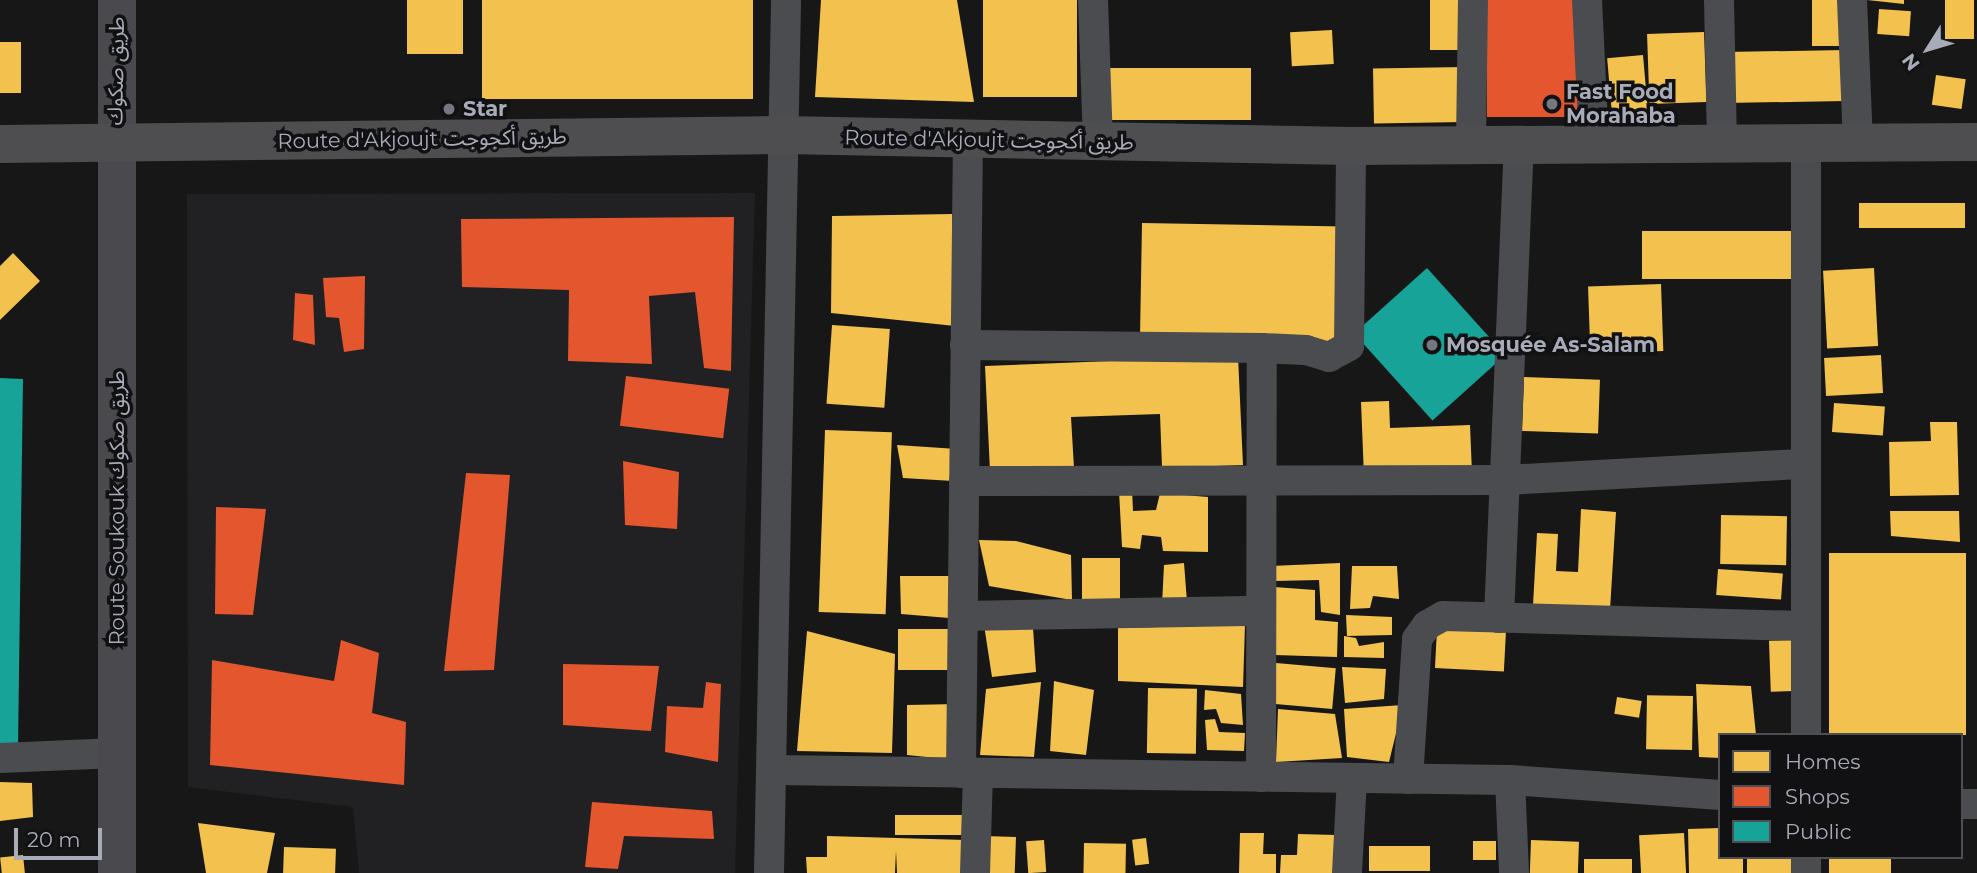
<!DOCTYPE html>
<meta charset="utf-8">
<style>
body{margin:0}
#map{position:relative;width:1977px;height:873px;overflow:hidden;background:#171717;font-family:Montserrat,"Noto Sans Arabic",sans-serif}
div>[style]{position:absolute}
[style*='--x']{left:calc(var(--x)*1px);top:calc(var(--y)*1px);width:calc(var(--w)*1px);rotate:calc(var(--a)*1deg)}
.built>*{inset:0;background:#212123}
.homes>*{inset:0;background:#f2c14e;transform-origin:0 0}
.shops>*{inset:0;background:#e4572e;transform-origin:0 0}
.public>*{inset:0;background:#17a398;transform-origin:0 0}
.street>*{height:30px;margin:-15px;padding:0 15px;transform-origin:15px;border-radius:15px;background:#4b4c50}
.secondary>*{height:38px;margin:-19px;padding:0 19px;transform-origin:19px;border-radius:19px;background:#4a4a4e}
.highway>*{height:38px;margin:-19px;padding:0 19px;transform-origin:19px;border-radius:19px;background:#4e4e51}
.dots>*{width:19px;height:19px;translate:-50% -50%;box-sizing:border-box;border:4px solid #111113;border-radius:50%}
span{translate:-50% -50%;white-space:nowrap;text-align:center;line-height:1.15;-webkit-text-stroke:7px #111113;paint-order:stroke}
.street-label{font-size:21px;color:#a8abb8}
.poi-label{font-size:21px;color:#a8abb8;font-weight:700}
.left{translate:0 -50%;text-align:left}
.legend{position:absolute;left:1718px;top:733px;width:245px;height:126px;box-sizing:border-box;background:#111113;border:2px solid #4d4f55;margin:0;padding:9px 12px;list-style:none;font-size:21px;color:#a8abb8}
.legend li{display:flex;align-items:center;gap:14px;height:35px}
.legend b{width:35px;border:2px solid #4d4f55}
.north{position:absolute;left:1893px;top:14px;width:70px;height:70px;-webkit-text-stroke:5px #111113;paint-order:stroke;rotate:233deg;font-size:19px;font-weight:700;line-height:28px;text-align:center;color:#a8abb8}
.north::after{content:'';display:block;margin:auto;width:24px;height:32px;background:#a8abb8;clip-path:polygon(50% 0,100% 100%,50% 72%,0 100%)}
.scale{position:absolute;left:14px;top:828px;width:88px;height:32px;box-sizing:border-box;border:4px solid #a8abb8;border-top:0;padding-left:9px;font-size:21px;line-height:24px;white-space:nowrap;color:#a8abb8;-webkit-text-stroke:5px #111113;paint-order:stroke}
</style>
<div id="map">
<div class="built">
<div style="clip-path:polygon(755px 193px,735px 873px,359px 873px,353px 807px,188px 787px,187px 194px)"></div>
</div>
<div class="homes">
<div style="left:407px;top:0;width:56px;height:54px"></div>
<div style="left:482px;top:0;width:271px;height:99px"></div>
<div style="clip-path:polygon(821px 0,957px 0,974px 102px,815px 97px)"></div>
<div style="left:983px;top:0;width:94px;height:97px"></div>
<div style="left:1430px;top:0;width:32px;height:50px"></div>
<div style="left:1812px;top:0;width:31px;height:46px"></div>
<div style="clip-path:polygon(1867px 0,1904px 0,1904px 4px)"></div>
<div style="left:1945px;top:0;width:29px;height:39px"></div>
<div style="left:1879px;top:9px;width:32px;height:25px;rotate:4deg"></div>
<div style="left:1332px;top:30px;width:34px;height:42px;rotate:87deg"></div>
<div style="left:1704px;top:32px;width:70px;height:57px;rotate:88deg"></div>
<div style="left:0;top:42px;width:21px;height:51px"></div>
<div style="left:1844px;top:50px;width:51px;height:120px;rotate:89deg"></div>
<div style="left:1643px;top:55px;width:64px;height:36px;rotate:85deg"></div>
<div style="left:1463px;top:67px;width:55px;height:90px;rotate:89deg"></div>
<div style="left:1110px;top:68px;width:141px;height:52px"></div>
<div style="left:1936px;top:75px;width:30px;height:30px;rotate:8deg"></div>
<div style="left:1859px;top:203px;width:106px;height:25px"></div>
<div style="clip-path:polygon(952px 214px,955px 326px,831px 313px,832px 216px)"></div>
<div style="left:1142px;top:223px;width:204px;height:119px;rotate:1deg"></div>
<div style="left:1642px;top:231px;width:157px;height:48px"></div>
<div style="clip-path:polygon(13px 253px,40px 281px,0 320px,0 266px)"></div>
<div style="left:1874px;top:268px;width:78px;height:51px;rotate:87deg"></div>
<div style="left:1661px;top:284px;width:67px;height:73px;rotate:88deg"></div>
<div style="left:832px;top:325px;width:58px;height:79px;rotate:4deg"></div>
<div style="left:1881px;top:355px;width:38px;height:57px;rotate:87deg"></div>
<div style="clip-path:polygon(1238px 356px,1243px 465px,1162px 468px,1160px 414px,1071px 417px,1074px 468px,990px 471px,985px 366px)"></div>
<div style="left:1524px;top:377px;width:76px;height:54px;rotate:2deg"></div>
<div style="clip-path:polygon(1389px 401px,1390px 428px,1470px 425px,1472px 473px,1364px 477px,1361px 402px)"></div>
<div style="left:1834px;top:403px;width:51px;height:29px;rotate:4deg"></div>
<div style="clip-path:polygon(1930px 422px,1957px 422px,1959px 495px,1890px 496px,1889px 442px,1931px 441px)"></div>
<div style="left:825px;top:430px;width:67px;height:182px;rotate:2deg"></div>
<div style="clip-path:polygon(897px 445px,957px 449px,953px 481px,903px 478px)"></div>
<div style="clip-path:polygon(1132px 489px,1133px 511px,1156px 510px,1160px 493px,1208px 497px,1208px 552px,1163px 551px,1161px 537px,1142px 535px,1140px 549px,1122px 547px,1119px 491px)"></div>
<div style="clip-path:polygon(1581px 509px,1616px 512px,1610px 610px,1533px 605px,1537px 533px,1558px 534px,1556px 571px,1578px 572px)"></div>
<div style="clip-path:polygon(1890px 511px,1959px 511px,1960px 542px,1891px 536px)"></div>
<div style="left:1721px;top:515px;width:66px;height:49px;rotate:1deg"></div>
<div style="clip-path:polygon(979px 540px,1016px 541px,1071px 555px,1072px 600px,989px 586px)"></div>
<div style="left:1829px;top:553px;width:137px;height:182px"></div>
<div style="left:1120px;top:558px;width:42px;height:38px;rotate:90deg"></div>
<div style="clip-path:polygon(1184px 563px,1187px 602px,1162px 605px,1164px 565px)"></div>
<div style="clip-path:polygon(1340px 563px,1340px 615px,1321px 612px,1319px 580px,1274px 581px,1271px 566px)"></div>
<div style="clip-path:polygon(1352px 566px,1397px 566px,1399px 599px,1373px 596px,1370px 608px,1350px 609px)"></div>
<div style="left:1718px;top:569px;width:65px;height:26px;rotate:4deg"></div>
<div style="clip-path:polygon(900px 576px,953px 576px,949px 618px,901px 614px)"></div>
<div style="clip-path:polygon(1274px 587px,1315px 590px,1315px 620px,1338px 622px,1337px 657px,1275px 655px)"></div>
<div style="clip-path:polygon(1346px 615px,1392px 617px,1392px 635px,1347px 636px)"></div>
<div style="clip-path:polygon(984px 625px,1033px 628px,1036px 672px,992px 677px)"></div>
<div style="clip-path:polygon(1245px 625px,1243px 687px,1118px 681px,1118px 628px)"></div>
<div style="left:953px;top:629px;width:41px;height:55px;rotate:90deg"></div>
<div style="left:1437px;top:629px;width:69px;height:39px;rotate:3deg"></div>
<div style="clip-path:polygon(807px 631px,895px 654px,892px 753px,797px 751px)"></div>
<div style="clip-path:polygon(1344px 636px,1356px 638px,1359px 646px,1384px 642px,1384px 658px,1344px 657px)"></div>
<div style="left:1793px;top:640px;width:51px;height:24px;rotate:88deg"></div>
<div style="left:1276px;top:663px;width:60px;height:41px;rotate:5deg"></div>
<div style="clip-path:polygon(1342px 667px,1386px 669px,1384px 699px,1345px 703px)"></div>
<div style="clip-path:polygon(1054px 681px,1094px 690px,1086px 755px,1050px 751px)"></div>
<div style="clip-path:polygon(1041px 682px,1034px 757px,980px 755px,986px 689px)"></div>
<div style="clip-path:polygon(1696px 684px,1751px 686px,1756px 735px,1720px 735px,1720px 758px,1699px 757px)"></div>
<div style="left:1148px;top:688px;width:49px;height:65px;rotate:1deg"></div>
<div style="clip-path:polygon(1205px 690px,1241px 694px,1243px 725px,1221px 723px,1216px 709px,1204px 710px)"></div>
<div style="left:1693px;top:696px;width:54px;height:46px;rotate:91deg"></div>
<div style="left:1617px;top:697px;width:25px;height:17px;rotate:9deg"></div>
<div style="clip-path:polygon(957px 704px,947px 759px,907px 755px,907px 705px)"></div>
<div style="clip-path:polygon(1403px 705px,1389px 762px,1347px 757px,1344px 709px)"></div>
<div style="clip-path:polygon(1278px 709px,1335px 714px,1342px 758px,1276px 762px)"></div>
<div style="clip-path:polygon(1215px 719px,1219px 732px,1245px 733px,1244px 751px,1207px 750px,1205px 720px)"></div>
<div style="clip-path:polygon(0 782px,32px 783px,33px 817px,0 821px)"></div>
<div style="left:895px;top:815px;width:67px;height:20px"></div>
<div style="clip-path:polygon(198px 823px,275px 833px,267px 873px,206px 873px)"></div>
<div style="clip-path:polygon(1720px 828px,1720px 857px,1743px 857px,1743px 873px,1689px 873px,1688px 829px)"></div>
<div style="clip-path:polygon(1240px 833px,1264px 833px,1263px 854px,1276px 854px,1276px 873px,1239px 873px)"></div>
<div style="left:1684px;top:833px;width:40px;height:45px;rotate:87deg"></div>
<div style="clip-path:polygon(1298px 834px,1336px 835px,1335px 873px,1280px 873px,1281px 855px,1297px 855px)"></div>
<div style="clip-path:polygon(827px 836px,966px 840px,967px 873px,897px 873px,896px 851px,895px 873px,807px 873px,806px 857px,827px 857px)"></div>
<div style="left:984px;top:836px;width:32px;height:37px;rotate:2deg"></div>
<div style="left:1146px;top:838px;width:26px;height:14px;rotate:83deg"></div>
<div style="left:1044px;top:840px;width:32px;height:18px;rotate:86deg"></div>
<div style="left:1531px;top:840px;width:48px;height:33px;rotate:2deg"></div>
<div style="left:1496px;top:841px;width:19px;height:23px;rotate:90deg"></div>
<div style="left:1084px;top:843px;width:42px;height:30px;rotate:1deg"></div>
<div style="left:1369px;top:846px;width:61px;height:25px"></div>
<div style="left:284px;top:847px;width:52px;height:26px;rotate:2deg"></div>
<div style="left:23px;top:855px;width:18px;height:23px;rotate:84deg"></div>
<div style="left:1747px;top:857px;width:45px;height:16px"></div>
<div style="left:1829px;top:857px;width:62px;height:16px"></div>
<div style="left:1584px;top:859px;width:48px;height:14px"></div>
</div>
<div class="shops">
<div style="left:1487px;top:0;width:91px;height:117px"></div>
<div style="clip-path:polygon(734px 217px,731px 371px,704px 368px,695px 292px,649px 296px,652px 364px,568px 361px,569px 290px,462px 287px,461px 219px)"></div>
<div style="clip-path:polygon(365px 276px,364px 349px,344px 352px,339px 318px,326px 317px,323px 278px)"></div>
<div style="clip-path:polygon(295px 293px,313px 295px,315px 345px,293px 340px)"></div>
<div style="left:626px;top:376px;width:104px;height:50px;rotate:7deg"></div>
<div style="clip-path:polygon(623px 461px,679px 472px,677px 529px,625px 525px)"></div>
<div style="clip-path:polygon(466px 473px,510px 475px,494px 670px,444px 671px)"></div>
<div style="clip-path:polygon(216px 507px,266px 509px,253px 615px,215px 614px)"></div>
<div style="clip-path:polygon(341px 640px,379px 653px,372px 713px,406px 722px,404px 785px,210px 765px,212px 660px,334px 681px)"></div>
<div style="clip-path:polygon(563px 664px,659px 666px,651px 731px,563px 725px)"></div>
<div style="clip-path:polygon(706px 682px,721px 684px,718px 762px,665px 752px,667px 706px,703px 708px)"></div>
<div style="clip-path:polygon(592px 802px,712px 811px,714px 839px,624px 836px,618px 869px,585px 867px)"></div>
</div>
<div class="public">
<div style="left:1427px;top:268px;width:117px;height:98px;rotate:48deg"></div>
<div style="clip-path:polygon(0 378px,23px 379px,18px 747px,0 747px)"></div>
</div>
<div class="street">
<div style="--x:1093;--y:0;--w:142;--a:88"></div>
<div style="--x:1587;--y:0;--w:142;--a:87.2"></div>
<div style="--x:1719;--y:0;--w:142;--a:88.8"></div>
<div style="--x:1852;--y:0;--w:141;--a:87.6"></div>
<div style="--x:1471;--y:143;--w:143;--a:-89.2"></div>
<div style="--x:965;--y:345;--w:297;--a:0.6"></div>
<div style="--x:1262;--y:348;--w:44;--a:2.6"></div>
<div style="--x:1306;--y:350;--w:24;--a:17"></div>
<div style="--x:1329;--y:357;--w:23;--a:-29"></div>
<div style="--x:1349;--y:346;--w:200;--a:-89.4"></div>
<div style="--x:964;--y:481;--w:541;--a:-0.11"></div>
<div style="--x:1505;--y:480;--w:299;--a:-3.1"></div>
<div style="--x:963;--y:616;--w:298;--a:-1"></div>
<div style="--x:1499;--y:618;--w:475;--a:-87.6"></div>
<div style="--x:1806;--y:735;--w:594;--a:-90"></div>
<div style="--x:0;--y:758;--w:117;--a:-2.4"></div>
<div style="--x:774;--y:770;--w:736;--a:0.78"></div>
<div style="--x:1510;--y:780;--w:211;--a:4.1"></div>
<div style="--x:961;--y:773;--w:632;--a:-89.37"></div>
<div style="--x:1261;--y:777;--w:429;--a:-89.9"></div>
<div style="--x:1408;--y:779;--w:140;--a:-86.3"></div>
<div style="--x:1417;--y:639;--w:17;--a:-54"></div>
<div style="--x:1427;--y:625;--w:18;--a:-29"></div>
<div style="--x:1443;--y:616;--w:360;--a:1.6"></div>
<div style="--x:1510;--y:780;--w:93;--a:87.5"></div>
<div style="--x:1961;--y:804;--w:16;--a:0"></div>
<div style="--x:769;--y:873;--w:873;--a:-88.88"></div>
<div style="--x:975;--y:873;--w:100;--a:-88.3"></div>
<div style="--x:1347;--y:873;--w:95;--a:-87"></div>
<div style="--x:1806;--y:873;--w:16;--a:-90"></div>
</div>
<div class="secondary">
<div style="--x:117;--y:873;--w:873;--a:-90"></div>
</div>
<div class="highway">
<div style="--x:0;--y:144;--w:783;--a:-0.66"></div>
<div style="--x:783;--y:135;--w:568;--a:1.11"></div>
<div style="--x:1351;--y:146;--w:626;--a:-0.37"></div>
</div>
<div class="dots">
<div style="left:1552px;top:104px;background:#757780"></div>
<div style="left:449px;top:109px;background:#757780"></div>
<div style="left:1432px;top:345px;background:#757780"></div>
</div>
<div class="street-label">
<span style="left:116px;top:71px;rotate:-89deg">طريق صكوك</span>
<span style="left:422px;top:139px;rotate:-1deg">Route d'Akjoujt طريق أكجوجت</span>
<span style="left:989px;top:140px;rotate:1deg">Route d'Akjoujt طريق أكجوجت</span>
<span style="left:117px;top:508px;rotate:-90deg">Route Soukouk طريق صكوك</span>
</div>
<div class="poi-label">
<span class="left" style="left:1566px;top:104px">Fast Food<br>Morahaba</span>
<span class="left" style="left:463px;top:109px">Star</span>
<span class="left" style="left:1446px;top:345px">Mosquée As-Salam</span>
</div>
<ul class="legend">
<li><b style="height:19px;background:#f2c14e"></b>Homes</li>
<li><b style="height:19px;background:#e4572e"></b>Shops</li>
<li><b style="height:19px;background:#17a398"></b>Public</li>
</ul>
<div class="north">N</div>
<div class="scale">20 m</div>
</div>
